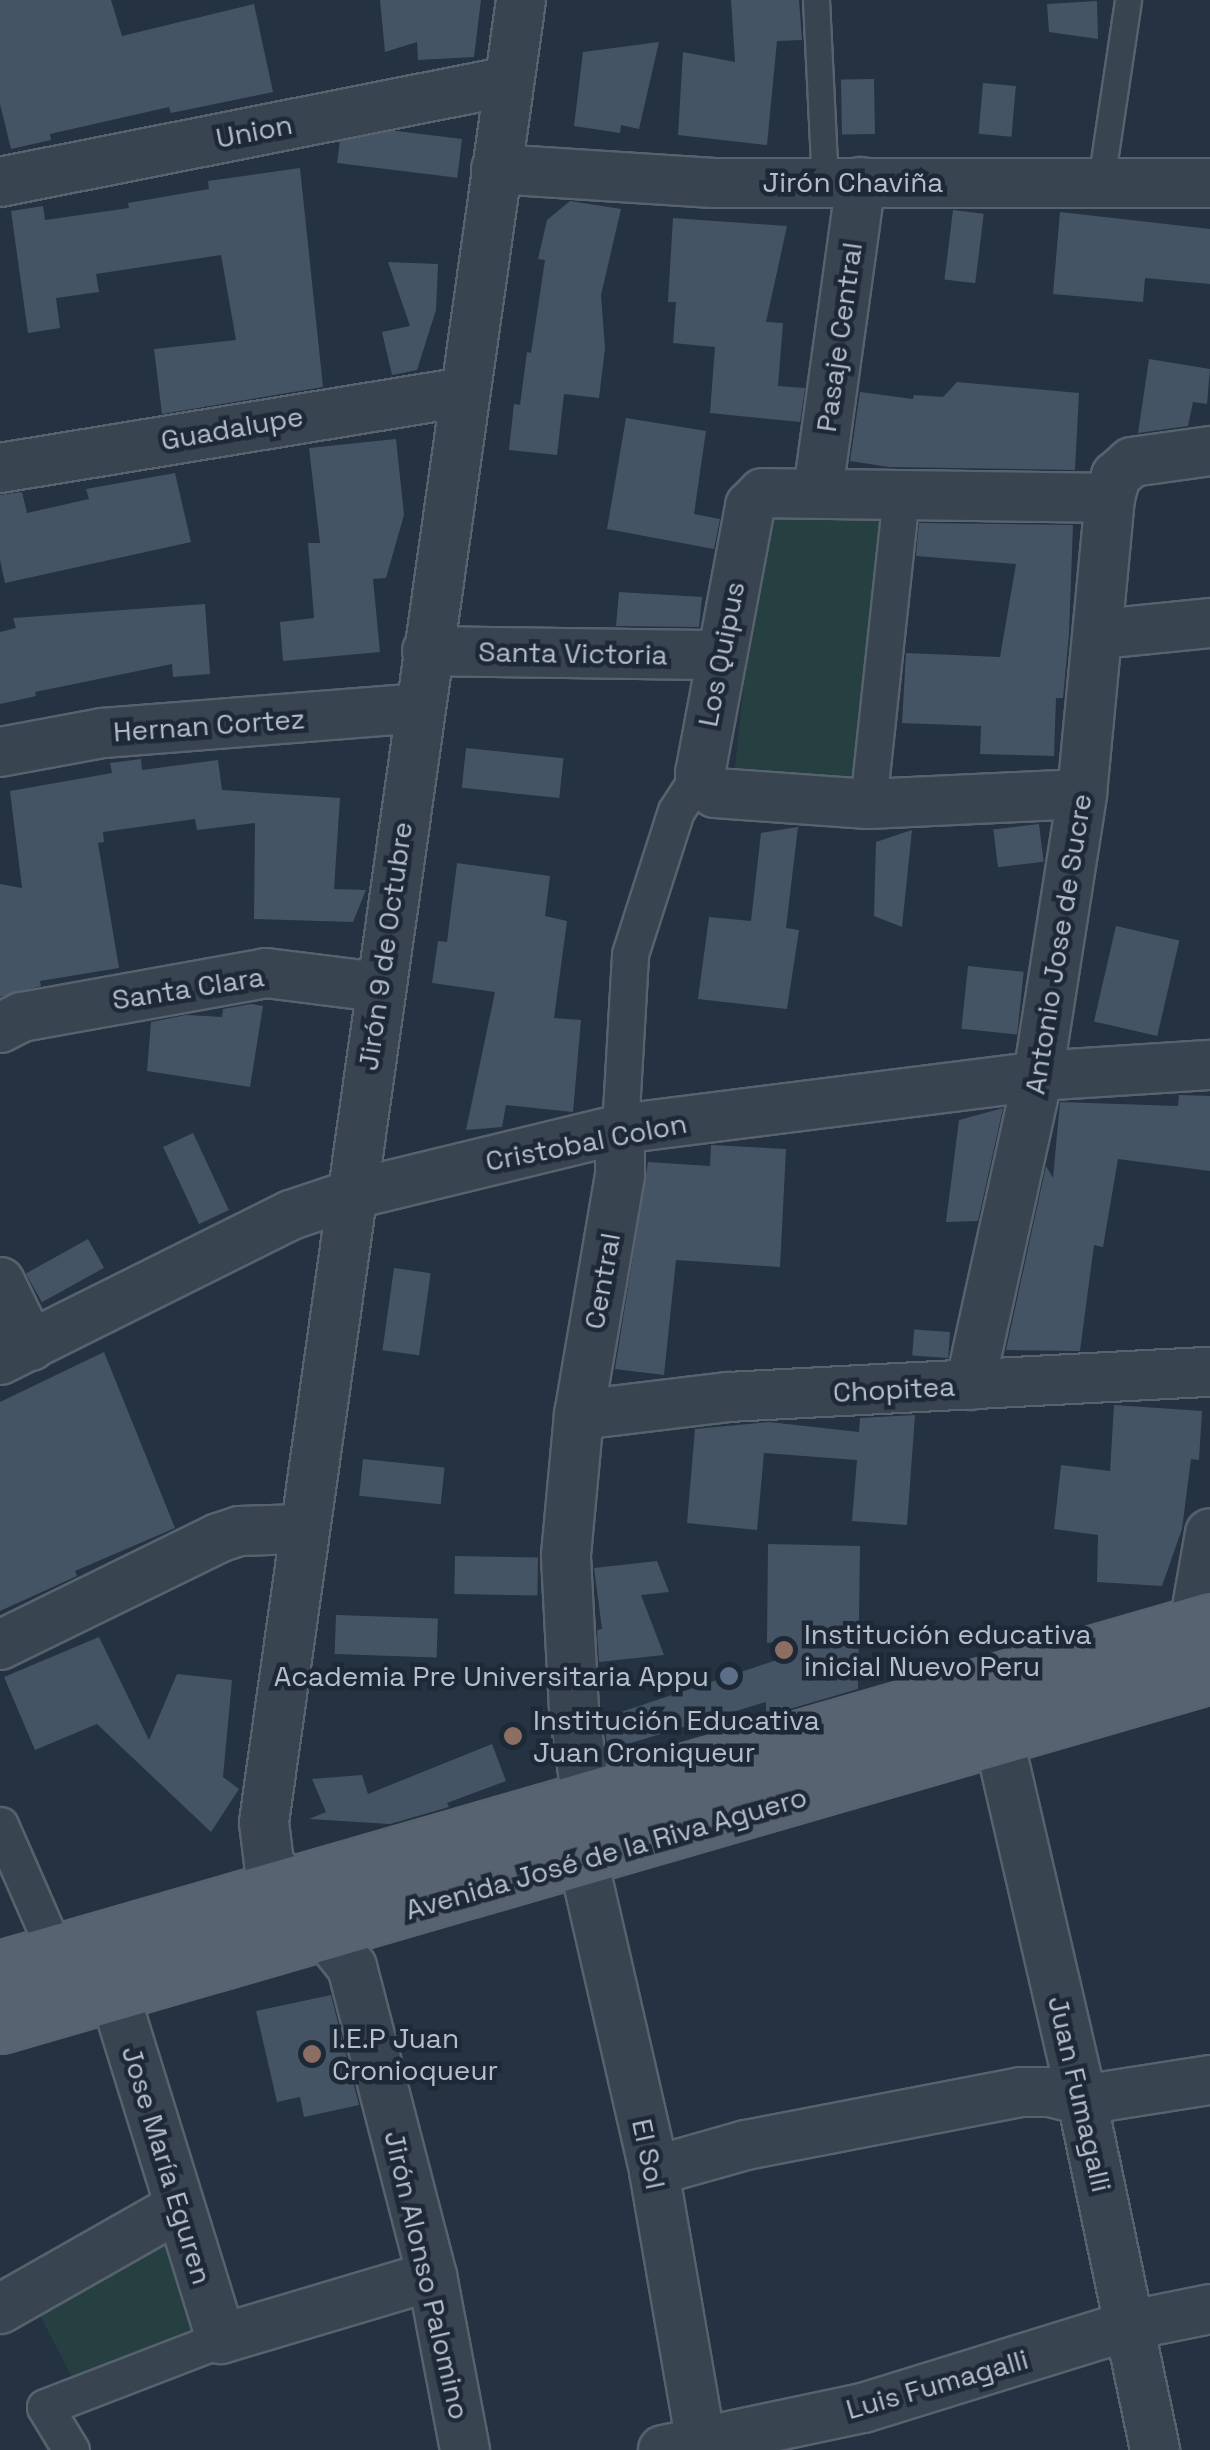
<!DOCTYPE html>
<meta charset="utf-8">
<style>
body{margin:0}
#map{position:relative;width:1210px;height:2450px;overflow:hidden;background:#243241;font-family:"Space Grotesk",sans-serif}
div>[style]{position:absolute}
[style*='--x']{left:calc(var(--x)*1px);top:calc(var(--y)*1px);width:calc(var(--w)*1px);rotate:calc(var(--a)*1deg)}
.green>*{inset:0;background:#264042;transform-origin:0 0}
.building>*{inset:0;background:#455465;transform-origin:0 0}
.roads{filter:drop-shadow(2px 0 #57626e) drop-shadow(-2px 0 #57626e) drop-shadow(0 2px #57626e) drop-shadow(0 -2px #57626e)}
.service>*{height:25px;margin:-12.5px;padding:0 12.5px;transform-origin:12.5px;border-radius:12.5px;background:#394451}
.pedestrian>*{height:35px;margin:-17.5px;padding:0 17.5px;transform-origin:17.5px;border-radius:17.5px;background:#394451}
.minor>*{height:48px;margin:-24px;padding:0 24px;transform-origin:24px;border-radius:24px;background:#394451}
.primary>*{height:55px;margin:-27.5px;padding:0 27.5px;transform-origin:27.5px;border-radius:27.5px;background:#576371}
.dots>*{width:28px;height:28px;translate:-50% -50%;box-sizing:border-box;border:5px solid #1d2936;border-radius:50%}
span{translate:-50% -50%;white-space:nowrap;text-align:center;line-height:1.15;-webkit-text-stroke:9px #1d2936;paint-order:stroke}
.street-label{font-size:28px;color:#b5bfcb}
.poi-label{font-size:28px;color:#b5bfcb}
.left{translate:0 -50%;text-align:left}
.right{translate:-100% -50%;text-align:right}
</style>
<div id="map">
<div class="green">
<div style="left:889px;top:508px;width:291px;height:126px;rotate:96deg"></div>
<div style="clip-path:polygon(167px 2232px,200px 2325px,74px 2382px,34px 2303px)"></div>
</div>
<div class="building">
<div style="clip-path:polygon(0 0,111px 0,122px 36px,254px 4px,273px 92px,171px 113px,169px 107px,50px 134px,51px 140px,11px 149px,0 104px)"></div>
<div style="clip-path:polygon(380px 0,481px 0,474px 57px,418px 60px,417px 42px,385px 52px)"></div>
<div style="clip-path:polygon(731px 0,799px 0,802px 40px,777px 41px,767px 145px,678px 135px,683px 52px,735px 62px)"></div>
<div style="clip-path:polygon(1097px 1px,1098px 39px,1049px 32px,1047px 4px)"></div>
<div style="clip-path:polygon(659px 42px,639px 129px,621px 125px,620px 133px,574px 126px,583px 52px)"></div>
<div style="left:874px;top:79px;width:55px;height:33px;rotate:89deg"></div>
<div style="left:983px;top:83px;width:33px;height:51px;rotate:5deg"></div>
<div style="left:462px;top:139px;width:39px;height:121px;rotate:97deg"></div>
<div style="clip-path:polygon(300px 168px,323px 387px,162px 414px,154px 349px,236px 340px,221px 255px,96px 274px,99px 292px,56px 298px,60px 328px,28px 333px,11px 211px,43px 206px,45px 220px,129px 208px,128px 203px,209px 189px,208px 181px)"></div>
<div style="clip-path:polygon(570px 201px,621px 209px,601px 295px,605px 348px,599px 398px,564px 394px,557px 455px,509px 450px,514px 404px,520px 405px,527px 352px,531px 353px,545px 260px,538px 259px,547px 220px)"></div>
<div style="left:953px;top:210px;width:31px;height:70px;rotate:7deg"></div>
<div style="clip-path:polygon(1060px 212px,1210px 229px,1210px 284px,1145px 278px,1143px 302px,1053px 294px)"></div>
<div style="clip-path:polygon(673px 218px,787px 226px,766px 322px,783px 323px,778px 386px,805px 388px,800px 422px,710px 413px,715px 347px,673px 343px,676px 302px,668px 302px)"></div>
<div style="clip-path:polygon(388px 262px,438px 264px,436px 310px,417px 370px,392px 375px,382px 332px,410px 326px)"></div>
<div style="clip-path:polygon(1149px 359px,1210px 369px,1207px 404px,1193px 402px,1188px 426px,1138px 433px)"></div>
<div style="clip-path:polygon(957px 382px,1079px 393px,1075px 470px,889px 467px,850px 461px,860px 392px,913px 399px,914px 395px,943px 397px)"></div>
<div style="clip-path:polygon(626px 418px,706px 431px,694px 514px,720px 519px,714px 549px,607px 529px)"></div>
<div style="clip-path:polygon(396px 439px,404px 515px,386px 578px,373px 579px,380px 652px,283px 661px,280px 622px,314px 618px,308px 543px,320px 543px,309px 448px)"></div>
<div style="clip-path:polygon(175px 473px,191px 542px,5px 583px,0 560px,0 495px,22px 492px,27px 513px,89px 499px,86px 489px)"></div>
<div style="clip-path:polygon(919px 523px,1073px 525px,1069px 634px,1063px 698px,1056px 698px,1054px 756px,980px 754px,981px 726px,902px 723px,906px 653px,1000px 657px,1016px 564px,916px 556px)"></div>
<div style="clip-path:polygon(619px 592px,702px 597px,699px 627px,616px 626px)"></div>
<div style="clip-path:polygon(205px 604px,210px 674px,173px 677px,172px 664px,35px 692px,36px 696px,0 704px,0 632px,16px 628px,13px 618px)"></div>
<div style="left:466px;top:748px;width:98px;height:40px;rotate:6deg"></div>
<div style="clip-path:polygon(141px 759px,142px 770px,218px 760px,222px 790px,340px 798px,334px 889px,366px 890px,353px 922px,254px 919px,255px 823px,197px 830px,195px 819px,103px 832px,104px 842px,98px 843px,119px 968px,40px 981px,41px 986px,0 997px,0 884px,22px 888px,10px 791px,112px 773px,110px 763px)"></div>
<div style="left:1039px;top:824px;width:38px;height:46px;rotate:83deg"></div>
<div style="clip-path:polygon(798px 827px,786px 928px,799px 930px,787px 1009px,698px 999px,709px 917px,751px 921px,761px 833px)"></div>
<div style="clip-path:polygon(912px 830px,902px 927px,874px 916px,876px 842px)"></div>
<div style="clip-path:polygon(457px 863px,550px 876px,545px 916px,567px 921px,554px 1018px,581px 1020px,573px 1112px,506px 1105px,502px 1127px,466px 1130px,495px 992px,432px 983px,438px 941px,447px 942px)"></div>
<div style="left:1116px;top:926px;width:65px;height:98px;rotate:13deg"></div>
<div style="left:968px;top:966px;width:56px;height:63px;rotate:6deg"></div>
<div style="clip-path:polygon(251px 1004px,263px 1006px,250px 1087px,147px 1071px,151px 1022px,186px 1015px,222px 1017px,223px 1009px)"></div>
<div style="clip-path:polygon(1179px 1095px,1210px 1096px,1210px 1171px,1118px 1159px,1103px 1247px,1094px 1245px,1080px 1351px,1006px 1350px,1046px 1166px,1053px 1178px,1060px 1102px,1178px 1106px)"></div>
<div style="clip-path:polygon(1003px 1108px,978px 1221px,946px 1222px,959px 1120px)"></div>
<div style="left:193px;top:1133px;width:85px;height:33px;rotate:65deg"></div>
<div style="clip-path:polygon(711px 1145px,786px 1149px,780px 1267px,676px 1260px,664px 1375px,615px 1369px,648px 1162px,710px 1166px)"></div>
<div style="left:88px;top:1239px;width:33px;height:71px;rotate:61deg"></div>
<div style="left:394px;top:1268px;width:37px;height:83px;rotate:8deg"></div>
<div style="left:950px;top:1332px;width:26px;height:36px;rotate:94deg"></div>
<div style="clip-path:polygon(104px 1352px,175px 1528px,75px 1571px,77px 1576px,0 1611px,0 1402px)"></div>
<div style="clip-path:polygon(1114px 1405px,1202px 1411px,1199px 1460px,1191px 1459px,1182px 1529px,1162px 1586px,1097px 1582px,1098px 1535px,1054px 1529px,1061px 1465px,1110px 1471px)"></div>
<div style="clip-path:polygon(915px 1415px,907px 1525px,852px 1521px,857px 1460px,764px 1453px,757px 1530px,687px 1523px,695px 1429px,769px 1422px,859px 1432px,860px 1418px)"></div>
<div style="left:363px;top:1459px;width:82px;height:37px;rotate:6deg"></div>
<div style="clip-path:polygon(768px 1544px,860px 1546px,858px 1689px,766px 1716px,766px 1702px,608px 1750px,603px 1718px,786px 1657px,783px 1641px,767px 1643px)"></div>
<div style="left:455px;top:1556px;width:83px;height:38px;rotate:1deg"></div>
<div style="clip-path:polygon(657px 1561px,669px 1592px,641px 1595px,664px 1655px,599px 1662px,597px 1630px,602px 1629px,594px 1568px)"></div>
<div style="left:336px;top:1615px;width:102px;height:39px;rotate:2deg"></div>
<div style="clip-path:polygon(99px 1637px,149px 1740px,177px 1674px,232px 1680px,223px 1777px,239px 1789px,211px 1832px,97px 1724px,35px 1750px,4px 1677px)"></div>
<div style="clip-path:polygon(492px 1744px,506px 1781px,447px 1803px,449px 1807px,390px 1824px,309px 1819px,326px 1812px,312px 1779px,362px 1775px,368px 1794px)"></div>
<div style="clip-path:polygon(331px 1995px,359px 2105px,304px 2117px,300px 2097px,277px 2102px,256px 2011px)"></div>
</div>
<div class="roads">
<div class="service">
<div style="--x:816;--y:0;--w:182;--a:87.2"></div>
<div style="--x:1101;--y:181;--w:183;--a:-81.5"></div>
</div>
<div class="pedestrian">
<div style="--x:868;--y:804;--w:311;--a:-83.9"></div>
<div style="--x:620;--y:1129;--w:175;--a:-86.7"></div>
<div style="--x:630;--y:954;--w:150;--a:-72.2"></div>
<div style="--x:676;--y:811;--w:44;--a:-57"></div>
<div style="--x:0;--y:1825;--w:140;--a:66.4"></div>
<div style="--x:71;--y:2450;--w:50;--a:-121.2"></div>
<div style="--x:45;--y:2407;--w:189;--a:-21.1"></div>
</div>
<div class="minor">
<div style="--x:496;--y:169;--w:218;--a:3.7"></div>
<div style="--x:714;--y:183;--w:496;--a:0"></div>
<div style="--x:0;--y:182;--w:519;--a:-11.22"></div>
<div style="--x:0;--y:468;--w:470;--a:-9.3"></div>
<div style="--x:818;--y:491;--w:312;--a:-82.1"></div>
<div style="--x:1101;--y:634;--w:110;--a:-5.8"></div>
<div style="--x:427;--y:651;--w:292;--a:0.8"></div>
<div style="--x:0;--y:752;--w:105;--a:-10.5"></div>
<div style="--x:103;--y:733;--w:317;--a:-4.5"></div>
<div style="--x:1082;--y:794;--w:214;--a:177.3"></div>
<div style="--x:868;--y:804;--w:153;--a:-175.9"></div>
<div style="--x:715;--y:793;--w:14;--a:-144"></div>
<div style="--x:704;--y:785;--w:12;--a:-110"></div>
<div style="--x:700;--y:774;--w:273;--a:-79.4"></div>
<div style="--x:750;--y:506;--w:18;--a:-45"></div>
<div style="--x:763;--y:493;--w:347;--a:0.8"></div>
<div style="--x:0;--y:1028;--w:25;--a:-27"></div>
<div style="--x:22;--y:1017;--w:248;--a:-10.2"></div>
<div style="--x:266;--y:973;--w:114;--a:7.1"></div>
<div style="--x:0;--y:1282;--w:71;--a:64.2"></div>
<div style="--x:0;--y:1360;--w:325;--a:-26.5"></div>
<div style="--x:291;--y:1215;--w:62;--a:-18.7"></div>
<div style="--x:350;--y:1195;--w:278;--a:-13.7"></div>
<div style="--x:620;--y:1129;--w:421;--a:-7.2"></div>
<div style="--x:1038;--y:1076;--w:172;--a:-3.7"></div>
<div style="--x:970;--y:1385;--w:316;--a:-77.6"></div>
<div style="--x:1038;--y:1076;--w:285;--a:-81.1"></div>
<div style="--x:1082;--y:794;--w:297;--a:-84.6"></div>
<div style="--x:1110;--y:498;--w:23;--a:-75"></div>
<div style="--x:1116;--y:476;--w:21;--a:-41"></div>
<div style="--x:1132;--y:462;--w:79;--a:-8"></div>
<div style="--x:579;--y:1415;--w:150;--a:-6.9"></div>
<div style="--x:728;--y:1397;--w:483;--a:-3"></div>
<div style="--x:1194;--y:1625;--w:93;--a:-80.1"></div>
<div style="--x:0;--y:1645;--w:243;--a:-26.1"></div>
<div style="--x:218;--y:1538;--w:22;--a:-18"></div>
<div style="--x:239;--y:1531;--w:63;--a:-1.8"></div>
<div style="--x:999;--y:1740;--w:369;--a:77"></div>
<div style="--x:1082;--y:2100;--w:358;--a:78.2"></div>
<div style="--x:587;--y:1801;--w:92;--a:-98.1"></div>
<div style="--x:574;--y:1710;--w:155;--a:-93"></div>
<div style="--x:566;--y:1555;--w:141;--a:-84.7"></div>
<div style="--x:579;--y:1415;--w:244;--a:-80.3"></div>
<div style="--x:620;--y:1174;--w:45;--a:-90"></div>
<div style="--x:583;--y:1860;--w:319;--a:77.1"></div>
<div style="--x:654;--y:2171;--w:283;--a:80.2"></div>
<div style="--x:114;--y:1993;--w:362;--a:72.8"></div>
<div style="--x:221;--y:2339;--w:220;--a:-16.6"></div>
<div style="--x:654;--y:2171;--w:96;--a:-15.8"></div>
<div style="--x:746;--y:2145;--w:280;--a:-10.9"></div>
<div style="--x:1021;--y:2092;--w:29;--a:0"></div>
<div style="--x:1050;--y:2092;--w:33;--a:14"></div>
<div style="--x:1082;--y:2100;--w:130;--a:-8.9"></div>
<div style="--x:0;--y:2309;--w:205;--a:-29.6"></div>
<div style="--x:465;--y:2450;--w:177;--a:-100.7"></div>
<div style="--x:432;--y:2276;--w:319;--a:-104.5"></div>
<div style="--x:352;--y:1967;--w:133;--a:-128.6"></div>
<div style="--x:269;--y:1863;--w:41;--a:-97"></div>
<div style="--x:264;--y:1822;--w:1840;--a:-81.97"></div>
<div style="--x:663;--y:2450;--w:204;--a:-11.9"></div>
<div style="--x:863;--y:2408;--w:281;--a:-17.2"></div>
<div style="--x:1131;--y:2325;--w:81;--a:-11.4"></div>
</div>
<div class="primary">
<div style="--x:0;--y:1969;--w:1259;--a:-16.09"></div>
<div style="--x:0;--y:2025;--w:1260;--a:-16.13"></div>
</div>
</div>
<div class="dots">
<div style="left:784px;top:1650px;background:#8d6e63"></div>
<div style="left:729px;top:1676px;background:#5c6f8a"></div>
<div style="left:513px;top:1736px;background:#8d6e63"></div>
<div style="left:312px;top:2054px;background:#8d6e63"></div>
</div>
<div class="street-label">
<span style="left:254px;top:131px;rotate:-11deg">Union</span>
<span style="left:853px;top:182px">Jirón Chaviña</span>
<span style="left:839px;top:337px;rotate:-82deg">Pasaje Central</span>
<span style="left:232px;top:428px;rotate:-10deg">Guadalupe</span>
<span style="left:573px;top:653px;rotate:1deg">Santa Victoria</span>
<span style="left:721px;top:654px;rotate:-79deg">Los Quipus</span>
<span style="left:209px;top:725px;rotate:-4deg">Hernan Cortez</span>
<span style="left:1058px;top:944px;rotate:-81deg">Antonio Jose de Sucre</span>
<span style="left:385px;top:946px;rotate:-82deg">Jirón 9 de Octubre</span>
<span style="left:188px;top:988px;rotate:-9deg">Santa Clara</span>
<span style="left:586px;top:1142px;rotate:-11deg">Cristobal Colon</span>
<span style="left:602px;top:1281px;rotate:-80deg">Central</span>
<span style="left:894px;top:1389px;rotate:-3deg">Chopitea</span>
<span style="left:606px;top:1853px;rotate:-16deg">Avenida José de la Riva Aguero</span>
<span style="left:1080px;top:2094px;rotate:77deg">Juan Fumagalli</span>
<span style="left:649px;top:2154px;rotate:78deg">El Sol</span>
<span style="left:167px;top:2165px;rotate:73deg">Jose María Eguren</span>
<span style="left:427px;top:2275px;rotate:77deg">Jirón Alonso Palomino</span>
<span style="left:937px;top:2384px;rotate:-16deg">Luis Fumagalli</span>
</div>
<div class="poi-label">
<span class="left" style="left:804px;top:1650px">Institución educativa<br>inicial Nuevo Peru</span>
<span class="right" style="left:709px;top:1676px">Academia Pre Universitaria Appu</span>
<span class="left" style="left:533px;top:1736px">Institución Educativa<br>Juan Croniqueur</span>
<span class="left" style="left:332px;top:2054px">I.E.P Juan<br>Cronioqueur</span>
</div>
</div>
